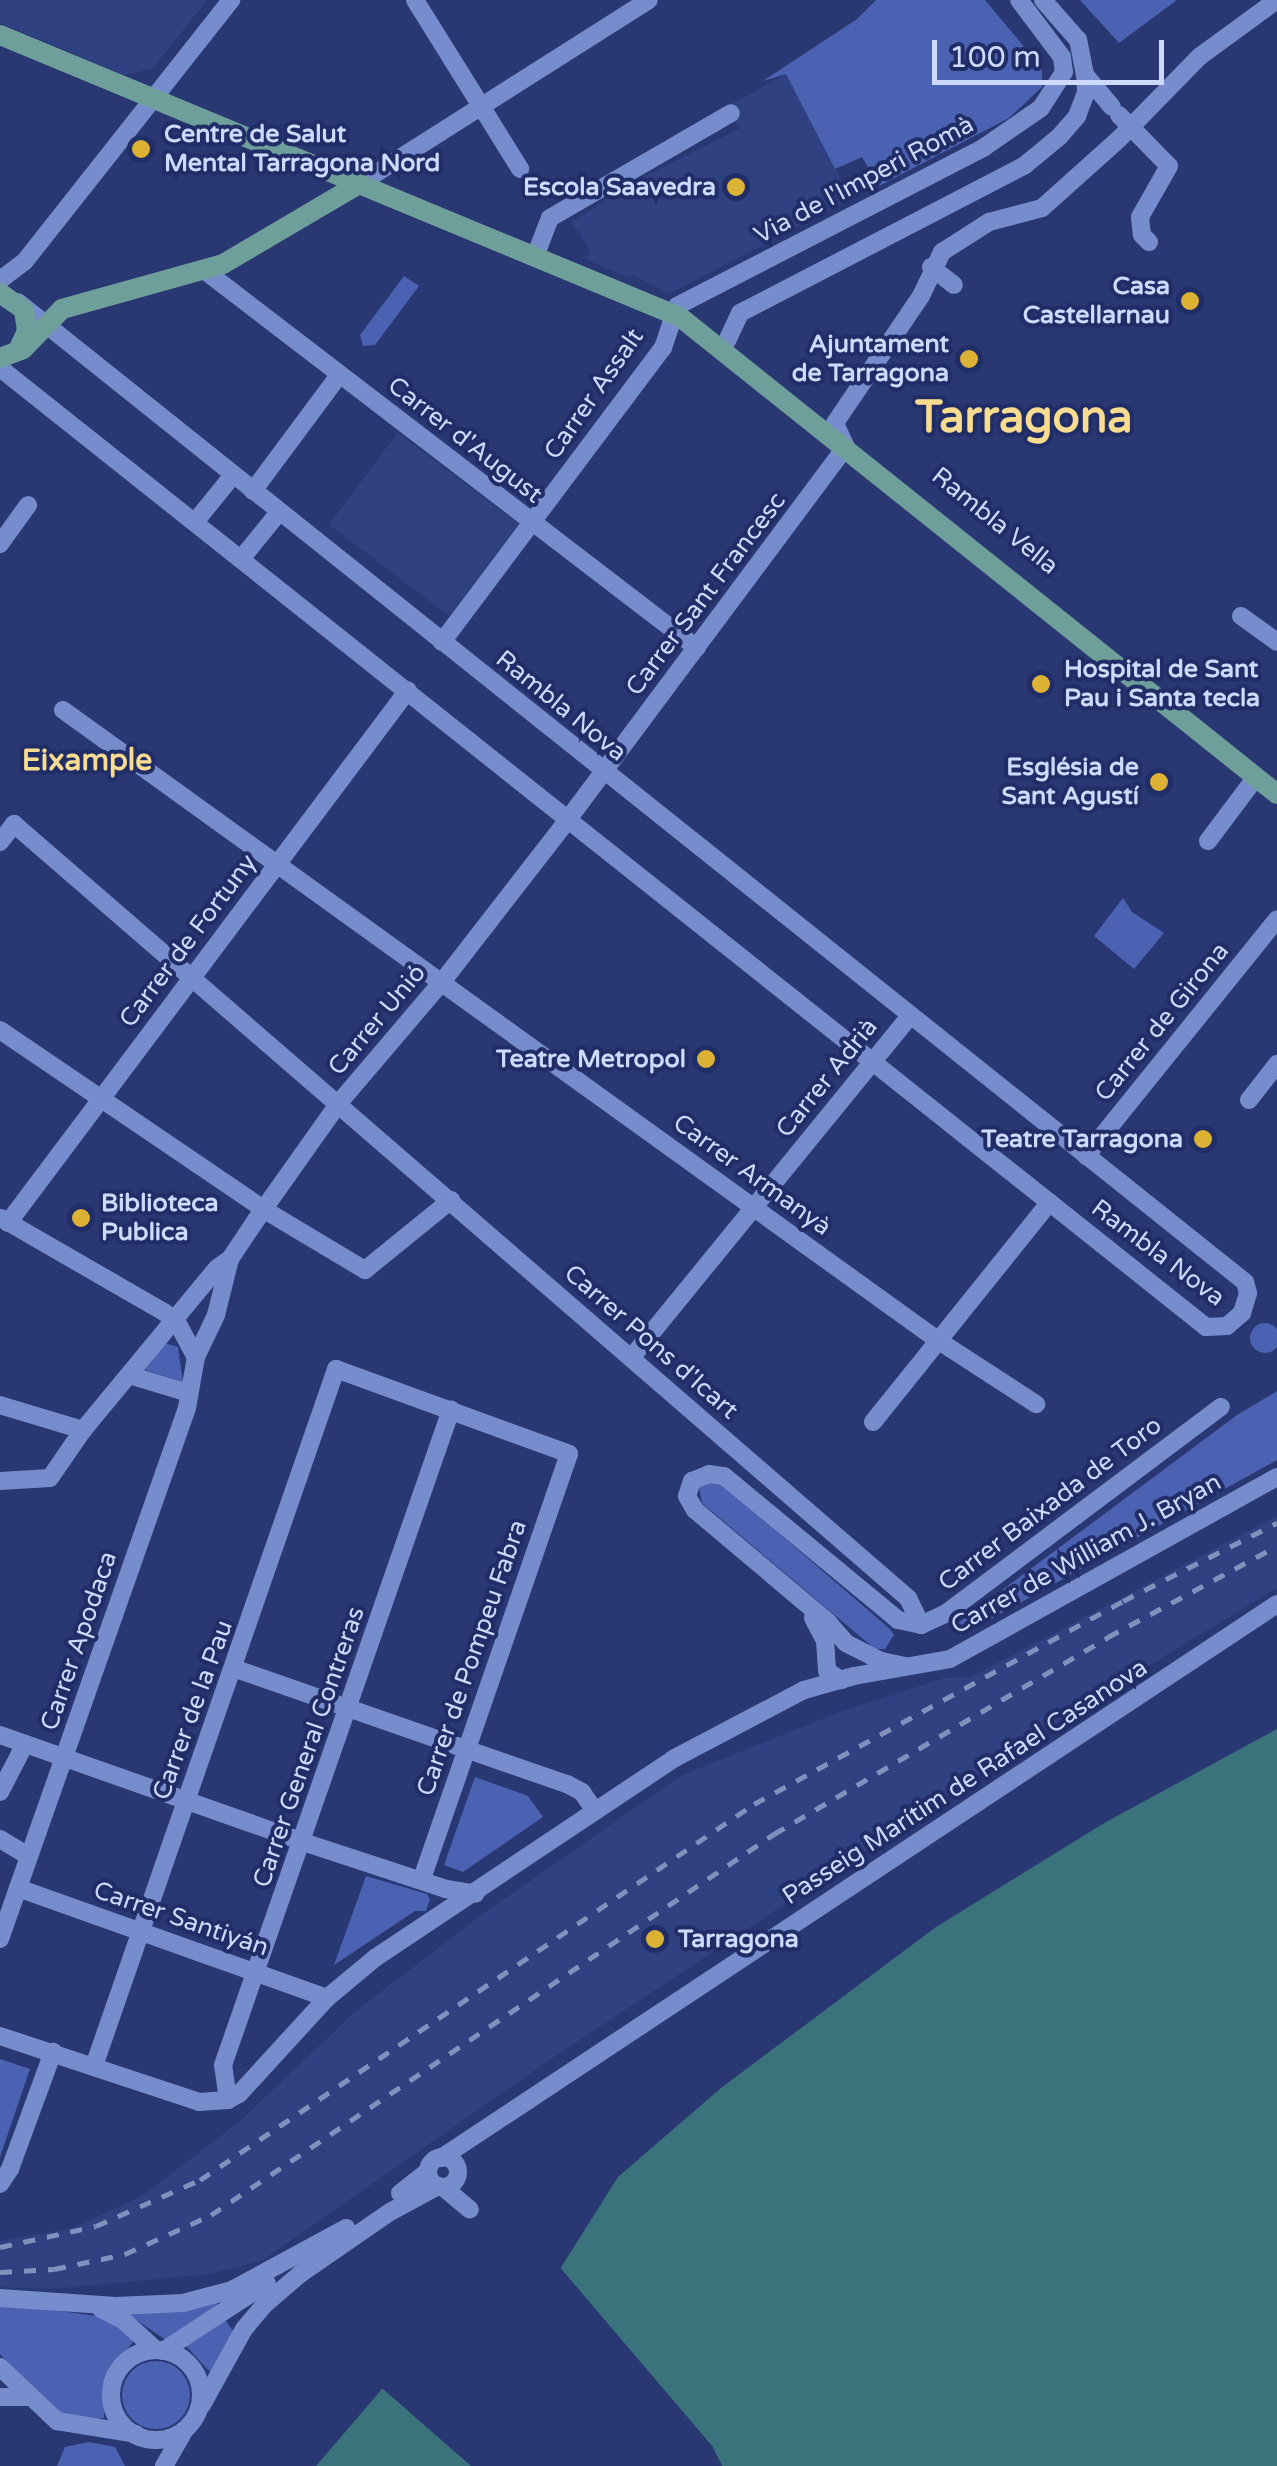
<!DOCTYPE html>
<meta charset="utf-8">
<style>
body{margin:0}
#map{position:relative;width:1277px;height:2466px;overflow:hidden;background:#293872;font-family:"Varela Round",sans-serif}
div>[style]{position:absolute}
[style*='--x']{left:calc(var(--x)*1px);top:calc(var(--y)*1px);width:calc(var(--w)*1px);rotate:calc(var(--a)*1deg)}
.built>*{inset:0;background:#304182;transform-origin:0 0}
.green>*{inset:0;background:#4b61b1}
.round{border-radius:50%}
.water>*{inset:0;background:#3a737c}
.pier>*{inset:0;background:#293872}
.minor>*{height:18px;margin:-9px;padding:0 9px;transform-origin:9px;border-radius:9px;background:#778ccd}
.minor>.ring{margin:-9px;padding:0;box-sizing:content-box;background:none;border:18px solid #778ccd;border-radius:50%}
.major>*{height:20px;margin:-10px;padding:0 10px;transform-origin:10px;border-radius:10px;background:#6f9f9a}
.rail>*{height:5px;margin-top:-2.5px;transform-origin:0;background:repeating-linear-gradient(90deg,#8290bd 0 12px,transparent 0 24px)}
.dots>*{width:28px;height:28px;translate:-50% -50%;box-sizing:border-box;border:5px solid #202d66;border-radius:50%}
span{translate:-50% -50%;white-space:nowrap;text-align:center;line-height:1.15;-webkit-text-stroke:8px #202d66;paint-order:stroke}
.poi-label{font-size:25px;color:#cddafd;font-weight:700}
.left{translate:0 -50%;text-align:left}
.right{translate:-100% -50%;text-align:right}
.street-label{font-size:25px;color:#cddafd}
.quarter-label{font-size:30px;color:#f9dc90;font-weight:700}
.town-label{font-size:45px;color:#f9dc90;font-weight:700}
.scale{position:absolute;left:932px;top:40px;width:232px;height:45px;box-sizing:border-box;border:5px solid #cddafd;border-top:0;padding-left:12px;font-size:30px;line-height:35px;white-space:nowrap;color:#cddafd;-webkit-text-stroke:8px #202d66;paint-order:stroke}
</style>
<div id="map">
<div class="built">
<div style="clip-path:polygon(0 0,207px 0,153px 68px,125px 75px,0 23px)"></div>
<div style="clip-path:polygon(786px 74px,851px 199px,669px 294px,633px 275px,627px 277px,584px 258px,591px 252px,572px 222px,646px 176px,739px 129px,728px 106px)"></div>
<div style="left:398px;top:433px;width:151px;height:115px;rotate:37deg"></div>
<div style="clip-path:polygon(1277px 1516px,1277px 1588px,1107px 1691px,548px 2061px,263px 2260px,211px 2274px,49px 2289px,0 2287px,0 2241px,73px 2228px,142px 2196px,239px 2122px,356px 2011px,480px 1916px,682px 1775px,840px 1712px,944px 1678px,971px 1677px)"></div>
</div>
<div class="green">
<div style="clip-path:polygon(876px 0,985px 0,1042px 68px,1042px 87px,1009px 118px,879px 186px,862px 157px,835px 169px,786px 74px,763px 81px,857px 19px)"></div>
<div style="clip-path:polygon(1080px 0,1177px 0,1119px 43px)"></div>
<div style="clip-path:polygon(404px 276px,419px 286px,375px 345px,363px 346px,360px 335px)"></div>
<div style="clip-path:polygon(1123px 898px,1132px 912px,1164px 933px,1134px 969px,1094px 936px)"></div>
<div class="round" style="left:1250px;top:1323px;width:30px;height:30px"></div>
<div style="clip-path:polygon(165px 1343px,178px 1347px,183px 1382px,145px 1370px)"></div>
<div style="clip-path:polygon(1277px 1391px,1277px 1460px,960px 1636px,958px 1623px,1237px 1415px)"></div>
<div style="clip-path:polygon(716px 1479px,890px 1629px,894px 1635px,885px 1649px,875px 1649px,702px 1503px,699px 1488px)"></div>
<div style="clip-path:polygon(475px 1777px,528px 1796px,543px 1817px,463px 1872px,444px 1865px)"></div>
<div style="clip-path:polygon(366px 1876px,427px 1894px,430px 1899px,426px 1911px,415px 1911px,334px 1965px)"></div>
<div style="clip-path:polygon(0 2059px,30px 2069px,0 2157px)"></div>
<div style="clip-path:polygon(216px 2300px,218px 2310px,166px 2340px,126px 2313px)"></div>
<div style="clip-path:polygon(0 2303px,97px 2316px,120px 2325px,133px 2342px,106px 2376px,104px 2418px,78px 2421px,52px 2409px,0 2354px)"></div>
<div style="clip-path:polygon(224px 2318px,236px 2335px,210px 2372px,186px 2346px)"></div>
<div class="round" style="left:122px;top:2361px;width:68px;height:68px"></div>
<div style="clip-path:polygon(89px 2442px,115px 2447px,125px 2466px,57px 2466px,65px 2447px)"></div>
</div>
<div class="water">
<div style="clip-path:polygon(1277px 1729px,1277px 2466px,722px 2466px,712px 2446px,560px 2269px,618px 2177px,721px 2088px,936px 1927px,1106px 1822px)"></div>
<div style="clip-path:polygon(382px 2389px,383px 2389px,471px 2466px,316px 2466px)"></div>
</div>
<div class="pier">
<div style="clip-path:polygon(558px 2265px,712px 2446px,722px 2466px,716px 2466px,708px 2449px,556px 2272px)"></div>
</div>
<div class="minor">
<div style="--x:415;--y:0;--w:199;--a:58.1"></div>
<div style="--x:1086;--y:76;--w:40;--a:50"></div>
<div style="--x:1119;--y:115;--w:71;--a:45.6"></div>
<div style="--x:1169;--y:166;--w:59;--a:119.6"></div>
<div style="--x:1140;--y:217;--w:18;--a:84"></div>
<div style="--x:1142;--y:235;--w:10;--a:45"></div>
<div style="--x:359;--y:184;--w:343;--a:-32.4"></div>
<div style="--x:538;--y:249;--w:33;--a:-69"></div>
<div style="--x:550;--y:218;--w:209;--a:-30.1"></div>
<div style="--x:931;--y:267;--w:29;--a:38"></div>
<div style="--x:204;--y:270;--w:621;--a:37.48"></div>
<div style="--x:0;--y:280;--w:31;--a:-37"></div>
<div style="--x:25;--y:261;--w:333;--a:-51.7"></div>
<div style="--x:727;--y:341;--w:31;--a:-65"></div>
<div style="--x:740;--y:313;--w:321;--a:-27.4"></div>
<div style="--x:1025;--y:165;--w:44;--a:-39.5"></div>
<div style="--x:1059;--y:137;--w:28;--a:-49"></div>
<div style="--x:1077;--y:116;--w:26;--a:-69"></div>
<div style="--x:1086;--y:92;--w:17;--a:-93"></div>
<div style="--x:1085;--y:75;--w:36;--a:-101"></div>
<div style="--x:1078;--y:40;--w:53;--a:-131.2"></div>
<div style="--x:0;--y:368;--w:1541;--a:38.49"></div>
<div style="--x:1206;--y:1327;--w:21;--a:-3"></div>
<div style="--x:1227;--y:1326;--w:20;--a:-41"></div>
<div style="--x:1242;--y:1313;--w:21;--a:-73"></div>
<div style="--x:1248;--y:1293;--w:11;--a:-105"></div>
<div style="--x:1245;--y:1282;--w:1570;--a:-141.39"></div>
<div style="--x:253;--y:491;--w:144;--a:-53.4"></div>
<div style="--x:195;--y:522;--w:60;--a:-51"></div>
<div style="--x:0;--y:544;--w:48;--a:-54.3"></div>
<div style="--x:241;--y:559;--w:60;--a:-51"></div>
<div style="--x:1241;--y:616;--w:44;--a:35.8"></div>
<div style="--x:442;--y:642;--w:368;--a:-53.1"></div>
<div style="--x:663;--y:348;--w:44;--a:-71.6"></div>
<div style="--x:677;--y:306;--w:344;--a:-27.3"></div>
<div style="--x:983;--y:148;--w:70;--a:-34.6"></div>
<div style="--x:1041;--y:108;--w:43;--a:-57.4"></div>
<div style="--x:1064;--y:72;--w:15;--a:-98"></div>
<div style="--x:1062;--y:57;--w:71;--a:-127"></div>
<div style="--x:63;--y:710;--w:1080;--a:35.77"></div>
<div style="--x:939;--y:1341;--w:116;--a:33"></div>
<div style="--x:1208;--y:841;--w:80;--a:-53.1"></div>
<div style="--x:0;--y:842;--w:23;--a:-52"></div>
<div style="--x:14;--y:824;--w:1183;--a:40.89"></div>
<div style="--x:908;--y:1598;--w:30;--a:64"></div>
<div style="--x:0;--y:1030;--w:318;--a:34.2"></div>
<div style="--x:263;--y:1209;--w:119;--a:30.9"></div>
<div style="--x:365;--y:1270;--w:111;--a:-39.1"></div>
<div style="--x:1249;--y:1100;--w:46;--a:-52.1"></div>
<div style="--x:1086;--y:1156;--w:304;--a:-51.1"></div>
<div style="--x:1;--y:1218;--w:188;--a:30"></div>
<div style="--x:164;--y:1312;--w:16;--a:38"></div>
<div style="--x:177;--y:1322;--w:40;--a:62"></div>
<div style="--x:8;--y:1223;--w:666;--a:-53.11"></div>
<div style="--x:631;--y:1358;--w:441;--a:-50.8"></div>
<div style="--x:132;--y:1376;--w:59;--a:16.6"></div>
<div style="--x:0;--y:1405;--w:87;--a:16.8"></div>
<div style="--x:873;--y:1422;--w:282;--a:-51.2"></div>
<div style="--x:0;--y:1481;--w:50;--a:-3.4"></div>
<div style="--x:50;--y:1478;--w:58;--a:-55.5"></div>
<div style="--x:83;--y:1430;--w:210;--a:-50.4"></div>
<div style="--x:217;--y:1268;--w:16;--a:-35"></div>
<div style="--x:813;--y:1618;--w:26;--a:62"></div>
<div style="--x:825;--y:1641;--w:30;--a:86"></div>
<div style="--x:827;--y:1671;--w:17;--a:33"></div>
<div style="--x:905;--y:1666;--w:25;--a:-168"></div>
<div style="--x:881;--y:1661;--w:39;--a:-153"></div>
<div style="--x:846;--y:1643;--w:28;--a:-131"></div>
<div style="--x:828;--y:1622;--w:174;--a:-139.9"></div>
<div style="--x:695;--y:1510;--w:16;--a:-120"></div>
<div style="--x:687;--y:1496;--w:16;--a:-72"></div>
<div style="--x:692;--y:1481;--w:18;--a:-22"></div>
<div style="--x:709;--y:1474;--w:15;--a:8"></div>
<div style="--x:724;--y:1476;--w:226;--a:39.6"></div>
<div style="--x:898;--y:1620;--w:24;--a:12"></div>
<div style="--x:921;--y:1625;--w:26;--a:-25"></div>
<div style="--x:945;--y:1614;--w:345;--a:-36.9"></div>
<div style="--x:236;--y:1669;--w:350;--a:19.2"></div>
<div style="--x:567;--y:1784;--w:17;--a:28"></div>
<div style="--x:582;--y:1792;--w:23;--a:56"></div>
<div style="--x:0;--y:1735;--w:321;--a:19.4"></div>
<div style="--x:303;--y:1842;--w:151;--a:18.2"></div>
<div style="--x:446;--y:1889;--w:30;--a:9"></div>
<div style="--x:0;--y:1792;--w:54;--a:-62.5"></div>
<div style="--x:0;--y:1839;--w:33;--a:31"></div>
<div style="--x:18;--y:1888;--w:328;--a:19.6"></div>
<div style="--x:0;--y:1939;--w:563;--a:-70.6"></div>
<div style="--x:187;--y:1408;--w:52;--a:-80"></div>
<div style="--x:196;--y:1357;--w:47;--a:-64.5"></div>
<div style="--x:216;--y:1315;--w:58;--a:-76"></div>
<div style="--x:230;--y:1259;--w:47;--a:-56.3"></div>
<div style="--x:256;--y:1220;--w:142;--a:-54.7"></div>
<div style="--x:338;--y:1104;--w:160;--a:-49.6"></div>
<div style="--x:442;--y:982;--w:207;--a:-52.2"></div>
<div style="--x:569;--y:818;--w:463;--a:-53.3"></div>
<div style="--x:846;--y:447;--w:26;--a:-115"></div>
<div style="--x:835;--y:423;--w:153;--a:-55.9"></div>
<div style="--x:921;--y:296;--w:49;--a:-64.5"></div>
<div style="--x:942;--y:252;--w:56;--a:-32.6"></div>
<div style="--x:989;--y:222;--w:55;--a:-14.8"></div>
<div style="--x:1042;--y:208;--w:103;--a:-41.9"></div>
<div style="--x:1119;--y:139;--w:115;--a:-45.7"></div>
<div style="--x:1199;--y:57;--w:97;--a:-36.2"></div>
<div style="--x:0;--y:2036;--w:210;--a:18.3"></div>
<div style="--x:199;--y:2102;--w:29;--a:-4"></div>
<div style="--x:228;--y:2100;--w:13;--a:-29"></div>
<div style="--x:239;--y:2094;--w:130;--a:-47.5"></div>
<div style="--x:327;--y:1998;--w:62;--a:-39.8"></div>
<div style="--x:375;--y:1958;--w:358;--a:-33.7"></div>
<div style="--x:673;--y:1759;--w:148;--a:-27.8"></div>
<div style="--x:804;--y:1690;--w:52;--a:-15.6"></div>
<div style="--x:854;--y:1676;--w:97;--a:-10"></div>
<div style="--x:950;--y:1659;--w:374;--a:-29.1"></div>
<div style="--x:94;--y:2066;--w:738;--a:-70.85"></div>
<div style="--x:336;--y:1369;--w:248;--a:20"></div>
<div style="--x:569;--y:1454;--w:450;--a:109.1"></div>
<div style="--x:228;--y:2100;--w:35;--a:-98"></div>
<div style="--x:223;--y:2065;--w:694;--a:-70.81"></div>
<div class="ring" style="left:428px;top:2157px;width:12px;height:12px"></div>
<div style="--x:441;--y:2158;--w:1003;--a:-33.53"></div>
<div style="--x:0;--y:2184;--w:18;--a:-56"></div>
<div style="--x:10;--y:2169;--w:125;--a:-69.8"></div>
<div style="--x:443;--y:2187;--w:35;--a:40"></div>
<div style="--x:400;--y:2193;--w:36;--a:-38"></div>
<div style="--x:0;--y:2298;--w:116;--a:3.9"></div>
<div style="--x:116;--y:2306;--w:67;--a:-2.6"></div>
<div style="--x:183;--y:2303;--w:51;--a:-14.9"></div>
<div style="--x:232;--y:2290;--w:130;--a:-28.5"></div>
<div style="--x:101;--y:2309;--w:25;--a:27"></div>
<div style="--x:123;--y:2320;--w:45;--a:42.3"></div>
<div class="ring" style="left:111px;top:2350px;width:72px;height:72px"></div>
<div style="--x:163;--y:2351;--w:124;--a:-33.2"></div>
<div style="--x:0;--y:2367;--w:79;--a:43.5"></div>
<div style="--x:57;--y:2421;--w:80;--a:9.3"></div>
<div style="--x:0;--y:2397;--w:29;--a:0"></div>
<div style="--x:202;--y:2405;--w:87;--a:-61.1"></div>
<div style="--x:244;--y:2329;--w:31;--a:-50"></div>
<div style="--x:264;--y:2305;--w:48;--a:-40.7"></div>
<div style="--x:300;--y:2274;--w:109;--a:-34.6"></div>
<div style="--x:390;--y:2212;--w:55;--a:-28.4"></div>
<div style="--x:164;--y:2466;--w:38;--a:-60"></div>
</div>
<div class="major">
<div style="--x:0;--y:35;--w:736;--a:22.52"></div>
<div style="--x:680;--y:317;--w:764;--a:38.62"></div>
<div style="--x:0;--y:293;--w:29;--a:35"></div>
<div style="--x:24;--y:310;--w:21;--a:82"></div>
<div style="--x:27;--y:331;--w:17;--a:115"></div>
<div style="--x:0;--y:358;--w:25;--a:-21"></div>
<div style="--x:23;--y:349;--w:56;--a:-45.7"></div>
<div style="--x:62;--y:309;--w:167;--a:-15.6"></div>
<div style="--x:223;--y:264;--w:158;--a:-30.5"></div>
</div>
<div class="rail">
<div style="--x:0;--y:2247;--w:98;--a:-12.3"></div>
<div style="--x:96;--y:2226;--w:114;--a:-23.9"></div>
<div style="--x:200;--y:2180;--w:670;--a:-34.16"></div>
<div style="--x:754;--y:1804;--w:421;--a:-28.8"></div>
<div style="--x:1123;--y:1601;--w:173;--a:-26.9"></div>
<div style="--x:0;--y:2272;--w:54;--a:-3.2"></div>
<div style="--x:54;--y:2269;--w:73;--a:-11.9"></div>
<div style="--x:125;--y:2254;--w:94;--a:-24.4"></div>
<div style="--x:211;--y:2215;--w:680;--a:-34.09"></div>
<div style="--x:774;--y:1834;--w:388;--a:-30.5"></div>
<div style="--x:1108;--y:1637;--w:192;--a:-28.3"></div>
</div>
<div class="dots">
<div style="left:141px;top:149px;background:#dbb233"></div>
<div style="left:736px;top:187px;background:#dbb233"></div>
<div style="left:1190px;top:301px;background:#dbb233"></div>
<div style="left:969px;top:359px;background:#dbb233"></div>
<div style="left:1041px;top:684px;background:#dbb233"></div>
<div style="left:1159px;top:782px;background:#dbb233"></div>
<div style="left:706px;top:1059px;background:#dbb233"></div>
<div style="left:1203px;top:1139px;background:#dbb233"></div>
<div style="left:81px;top:1218px;background:#dbb233"></div>
<div style="left:655px;top:1939px;background:#dbb233"></div>
</div>
<div class="poi-label">
<span class="left" style="left:164px;top:149px">Centre de Salut<br>Mental Tarragona Nord</span>
<span class="right" style="left:716px;top:187px">Escola Saavedra</span>
<span class="right" style="left:1170px;top:301px">Casa<br>Castellarnau</span>
<span class="right" style="left:949px;top:359px">Ajuntament<br>de Tarragona</span>
<span class="left" style="left:1064px;top:684px">Hospital de Sant<br>Pau i Santa tecla</span>
<span class="right" style="left:1139px;top:782px">Església de<br>Sant Agustí</span>
<span class="right" style="left:686px;top:1059px">Teatre Metropol</span>
<span class="right" style="left:1183px;top:1139px">Teatre Tarragona</span>
<span class="left" style="left:101px;top:1218px">Biblioteca<br>Publica</span>
<span class="left" style="left:678px;top:1939px">Tarragona</span>
</div>
<div class="street-label">
<span style="left:864px;top:180px;rotate:-28deg">Via de l'Imperi Romà</span>
<span style="left:594px;top:394px;rotate:-55deg">Carrer Assalt</span>
<span style="left:465px;top:440px;rotate:38deg">Carrer d'August</span>
<span style="left:995px;top:521px;rotate:39deg">Rambla Vella</span>
<span style="left:706px;top:594px;rotate:-53deg">Carrer Sant Francesc</span>
<span style="left:561px;top:706px;rotate:39deg">Rambla Nova</span>
<span style="left:188px;top:941px;rotate:-53deg">Carrer de Fortuny</span>
<span style="left:377px;top:1020px;rotate:-50deg">Carrer Unió</span>
<span style="left:1162px;top:1022px;rotate:-51deg">Carrer de Girona</span>
<span style="left:827px;top:1078px;rotate:-51deg">Carrer Adrià</span>
<span style="left:752px;top:1175px;rotate:36deg">Carrer Armanyà</span>
<span style="left:1158px;top:1253px;rotate:37deg">Rambla Nova</span>
<span style="left:651px;top:1342px;rotate:41deg">Carrer Pons d'Icart</span>
<span style="left:1050px;top:1504px;rotate:-37deg">Carrer Baixada de Toro</span>
<span style="left:1086px;top:1554px;rotate:-29deg">Carrer de William J. Bryan</span>
<span style="left:79px;top:1641px;rotate:-71deg">Carrer Apodaca</span>
<span style="left:472px;top:1658px;rotate:-71deg">Carrer de Pompeu Fabra</span>
<span style="left:193px;top:1710px;rotate:-70deg">Carrer de la Pau</span>
<span style="left:309px;top:1747px;rotate:-71deg">Carrer General Contreras</span>
<span style="left:965px;top:1782px;rotate:-33deg">Passeig Marítim de Rafael Casanova</span>
<span style="left:181px;top:1919px;rotate:19deg">Carrer Santiyán</span>
</div>
<div class="quarter-label">
<span style="left:87px;top:761px">Eixample</span>
</div>
<div class="town-label">
<span style="left:1024px;top:419px">Tarragona</span>
</div>
<div class="scale">100 m</div>
</div>
